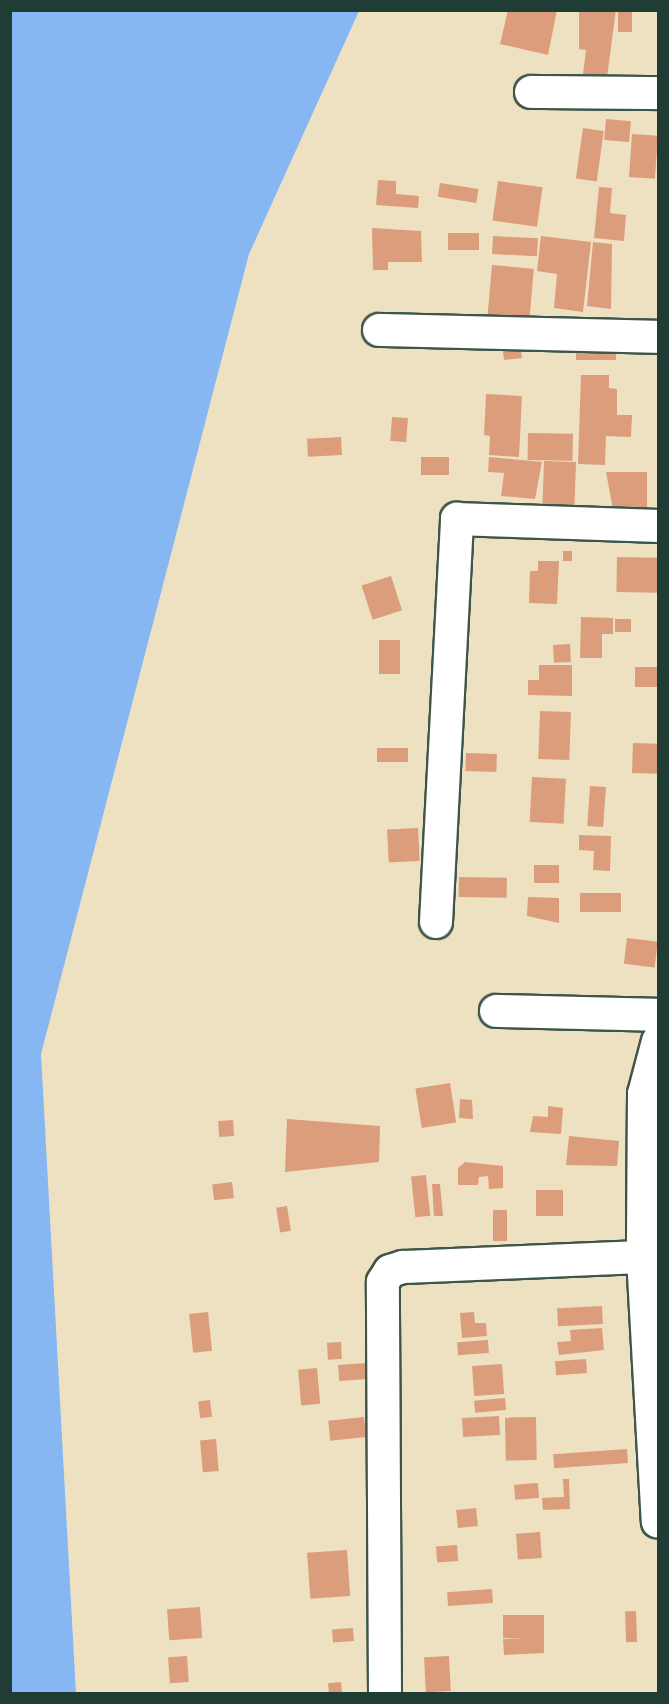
<!DOCTYPE html>
<style>
body{margin:0}
#map{position:relative;width:669px;height:1704px;overflow:hidden;background:#eee1c2;font-family:Caveat,sans-serif}
div>[style]{position:absolute}
[style*='--x']{left:calc(var(--x)*1px);top:calc(var(--y)*1px);width:calc(var(--w)*1px);rotate:calc(var(--a)*1deg)}
.water>*{inset:0;background:#87b7f2}
.building>*{inset:0;background:#dc9d7c;transform-origin:0 0}
.roads{filter:drop-shadow(2px 0 #3e5649) drop-shadow(-2px 0 #3e5649) drop-shadow(0 2px #3e5649) drop-shadow(0 -2px #3e5649)}
.minor>*{height:32px;margin:-16px;padding:0 16px;transform-origin:16px;border-radius:16px;background:#fff}
span{translate:-50% -50%;white-space:nowrap;text-align:center;line-height:1.15;-webkit-text-stroke:4.5px #f6f6f2;paint-order:stroke}
.frame{position:absolute;inset:0;border:12px solid #1f3d34;pointer-events:none}
</style>
<div id="map">
<div class="water">
<div style="clip-path:polygon(11px 10px,359px 11px,249px 254px,41px 1054px,76px 1694px,10px 1693px)"></div>
</div>
<div class="building">
<div style="clip-path:polygon(508px 10px,557px 10px,548px 55px,500px 44px)"></div>
<div style="clip-path:polygon(579px 10px,616px 10px,607px 77px,583px 74px,586px 50px,579px 49px)"></div>
<div style="left:618px;top:10px;width:14px;height:22px"></div>
<div style="left:606px;top:119px;width:25px;height:21px;rotate:5deg"></div>
<div style="left:583px;top:128px;width:21px;height:51px;rotate:8deg"></div>
<div style="left:632px;top:134px;width:26px;height:43px;rotate:4deg"></div>
<div style="clip-path:polygon(378px 180px,396px 181px,396px 194px,419px 196px,418px 208px,376px 205px)"></div>
<div style="left:498px;top:181px;width:45px;height:40px;rotate:8deg"></div>
<div style="left:440px;top:183px;width:39px;height:14px;rotate:9deg"></div>
<div style="clip-path:polygon(599px 187px,612px 188px,610px 213px,626px 215px,624px 241px,594px 238px)"></div>
<div style="clip-path:polygon(372px 228px,421px 231px,422px 262px,388px 262px,388px 270px,373px 270px)"></div>
<div style="left:448px;top:233px;width:31px;height:17px"></div>
<div style="left:493px;top:236px;width:45px;height:18px;rotate:3deg"></div>
<div style="clip-path:polygon(541px 236px,591px 242px,583px 312px,554px 308px,557px 274px,537px 271px)"></div>
<div style="clip-path:polygon(593px 242px,612px 244px,611px 309px,587px 306px)"></div>
<div style="left:492px;top:265px;width:42px;height:58px;rotate:5deg"></div>
<div style="left:520px;top:342px;width:16px;height:18px;rotate:83deg"></div>
<div style="left:576px;top:347px;width:40px;height:13px"></div>
<div style="clip-path:polygon(581px 375px,609px 375px,609px 388px,617px 389px,617px 415px,632px 415px,631px 437px,606px 436px,605px 465px,578px 464px)"></div>
<div style="clip-path:polygon(486px 394px,522px 396px,519px 457px,489px 455px,490px 436px,484px 435px)"></div>
<div style="left:392px;top:417px;width:16px;height:24px;rotate:4deg"></div>
<div style="left:528px;top:433px;width:45px;height:27px;rotate:1deg"></div>
<div style="left:341px;top:437px;width:18px;height:34px;rotate:87deg"></div>
<div style="left:421px;top:457px;width:28px;height:18px"></div>
<div style="clip-path:polygon(489px 457px,542px 462px,535px 499px,501px 496px,504px 473px,488px 472px)"></div>
<div style="left:544px;top:461px;width:32px;height:55px;rotate:2deg"></div>
<div style="clip-path:polygon(606px 472px,647px 472px,647px 515px,614px 515px)"></div>
<div style="left:563px;top:551px;width:9px;height:10px"></div>
<div style="left:617px;top:557px;width:41px;height:35px;rotate:1deg"></div>
<div style="clip-path:polygon(538px 561px,559px 561px,557px 604px,529px 603px,530px 571px,538px 571px)"></div>
<div style="left:391px;top:576px;width:36px;height:31px;rotate:72deg"></div>
<div style="clip-path:polygon(581px 617px,613px 618px,613px 634px,602px 634px,602px 658px,580px 658px)"></div>
<div style="left:615px;top:619px;width:16px;height:13px"></div>
<div style="left:379px;top:640px;width:21px;height:34px"></div>
<div style="left:570px;top:644px;width:18px;height:17px;rotate:87deg"></div>
<div style="clip-path:polygon(539px 665px,572px 665px,572px 696px,528px 695px,528px 680px,539px 680px)"></div>
<div style="left:635px;top:667px;width:23px;height:20px"></div>
<div style="left:540px;top:711px;width:31px;height:48px;rotate:2deg"></div>
<div style="left:633px;top:743px;width:25px;height:30px;rotate:2deg"></div>
<div style="left:377px;top:748px;width:31px;height:14px"></div>
<div style="left:466px;top:753px;width:31px;height:18px;rotate:2deg"></div>
<div style="left:532px;top:777px;width:34px;height:45px;rotate:3deg"></div>
<div style="left:590px;top:786px;width:16px;height:40px;rotate:4deg"></div>
<div style="left:418px;top:828px;width:33px;height:31px;rotate:87deg"></div>
<div style="clip-path:polygon(579px 835px,611px 836px,610px 871px,593px 870px,594px 851px,579px 850px)"></div>
<div style="left:534px;top:865px;width:25px;height:18px"></div>
<div style="left:459px;top:877px;width:48px;height:20px;rotate:1deg"></div>
<div style="left:580px;top:893px;width:41px;height:19px"></div>
<div style="clip-path:polygon(528px 897px,559px 898px,559px 923px,527px 916px)"></div>
<div style="left:627px;top:938px;width:31px;height:26px;rotate:7deg"></div>
<div style="left:450px;top:1083px;width:40px;height:35px;rotate:81deg"></div>
<div style="clip-path:polygon(460px 1099px,472px 1100px,473px 1119px,459px 1118px)"></div>
<div style="clip-path:polygon(548px 1106px,563px 1108px,561px 1134px,530px 1132px,533px 1116px,548px 1117px)"></div>
<div style="clip-path:polygon(287px 1119px,380px 1126px,379px 1162px,285px 1172px)"></div>
<div style="left:233px;top:1120px;width:16px;height:15px;rotate:86deg"></div>
<div style="clip-path:polygon(569px 1136px,619px 1141px,617px 1166px,566px 1165px)"></div>
<div style="clip-path:polygon(465px 1162px,503px 1166px,503px 1188px,489px 1189px,488px 1176px,479px 1177px,478px 1185px,458px 1185px,458px 1168px)"></div>
<div style="left:426px;top:1175px;width:41px;height:15px;rotate:84deg"></div>
<div style="left:232px;top:1182px;width:16px;height:20px;rotate:83deg"></div>
<div style="clip-path:polygon(432px 1184px,440px 1184px,443px 1216px,434px 1216px)"></div>
<div style="left:536px;top:1190px;width:27px;height:26px"></div>
<div style="left:287px;top:1206px;width:25px;height:11px;rotate:81deg"></div>
<div style="left:493px;top:1210px;width:14px;height:31px"></div>
<div style="left:602px;top:1306px;width:18px;height:45px;rotate:87deg"></div>
<div style="left:208px;top:1312px;width:39px;height:19px;rotate:84deg"></div>
<div style="clip-path:polygon(474px 1312px,475px 1323px,486px 1323px,487px 1336px,462px 1338px,460px 1313px)"></div>
<div style="clip-path:polygon(602px 1328px,604px 1350px,559px 1355px,557px 1342px,571px 1341px,570px 1330px)"></div>
<div style="left:488px;top:1340px;width:13px;height:31px;rotate:86deg"></div>
<div style="left:341px;top:1342px;width:17px;height:14px;rotate:87deg"></div>
<div style="left:586px;top:1359px;width:14px;height:31px;rotate:86deg"></div>
<div style="left:367px;top:1363px;width:16px;height:29px;rotate:86deg"></div>
<div style="left:502px;top:1364px;width:30px;height:30px;rotate:86deg"></div>
<div style="left:317px;top:1368px;width:36px;height:19px;rotate:85deg"></div>
<div style="left:505px;top:1398px;width:12px;height:31px;rotate:85deg"></div>
<div style="left:210px;top:1400px;width:17px;height:12px;rotate:83deg"></div>
<div style="left:499px;top:1416px;width:19px;height:37px;rotate:87deg"></div>
<div style="left:364px;top:1417px;width:20px;height:36px;rotate:84deg"></div>
<div style="left:536px;top:1417px;width:43px;height:31px;rotate:89deg"></div>
<div style="left:216px;top:1439px;width:32px;height:16px;rotate:85deg"></div>
<div style="left:627px;top:1449px;width:14px;height:74px;rotate:86deg"></div>
<div style="clip-path:polygon(563px 1479px,569px 1479px,570px 1509px,543px 1510px,542px 1498px,564px 1497px)"></div>
<div style="left:538px;top:1483px;width:15px;height:24px;rotate:86deg"></div>
<div style="left:476px;top:1508px;width:18px;height:20px;rotate:84deg"></div>
<div style="left:540px;top:1532px;width:26px;height:24px;rotate:86deg"></div>
<div style="left:457px;top:1545px;width:16px;height:21px;rotate:86deg"></div>
<div style="left:347px;top:1550px;width:46px;height:40px;rotate:86deg"></div>
<div style="left:492px;top:1589px;width:14px;height:45px;rotate:86deg"></div>
<div style="left:200px;top:1607px;width:31px;height:33px;rotate:86deg"></div>
<div style="left:636px;top:1611px;width:31px;height:11px;rotate:88deg"></div>
<div style="clip-path:polygon(503px 1615px,544px 1615px,544px 1653px,504px 1655px,503px 1639px,526px 1638px,503px 1638px)"></div>
<div style="left:353px;top:1628px;width:13px;height:21px;rotate:86deg"></div>
<div style="left:187px;top:1656px;width:26px;height:19px;rotate:86deg"></div>
<div style="left:449px;top:1656px;width:35px;height:25px;rotate:87deg"></div>
<div style="left:341px;top:1682px;width:12px;height:13px;rotate:85deg"></div>
</div>
<div class="roads">
<div class="minor">
<div style="--x:531;--y:92;--w:127;--a:0.5"></div>
<div style="--x:379;--y:330;--w:279;--a:1.4"></div>
<div style="--x:436;--y:922;--w:404;--a:-87"></div>
<div style="--x:457;--y:519;--w:201;--a:2"></div>
<div style="--x:496;--y:1011;--w:162;--a:1.4"></div>
<div style="--x:658;--y:1041;--w:55;--a:104.8"></div>
<div style="--x:644;--y:1094;--w:163;--a:90.4"></div>
<div style="--x:643;--y:1257;--w:265;--a:86.8"></div>
<div style="--x:385;--y:1694;--w:412;--a:-90.3"></div>
<div style="--x:383;--y:1282;--w:13;--a:-58"></div>
<div style="--x:390;--y:1271;--w:14;--a:-17"></div>
<div style="--x:403;--y:1267;--w:240;--a:-2.4"></div>
</div>
</div>
<div class="frame"></div>
</div>
